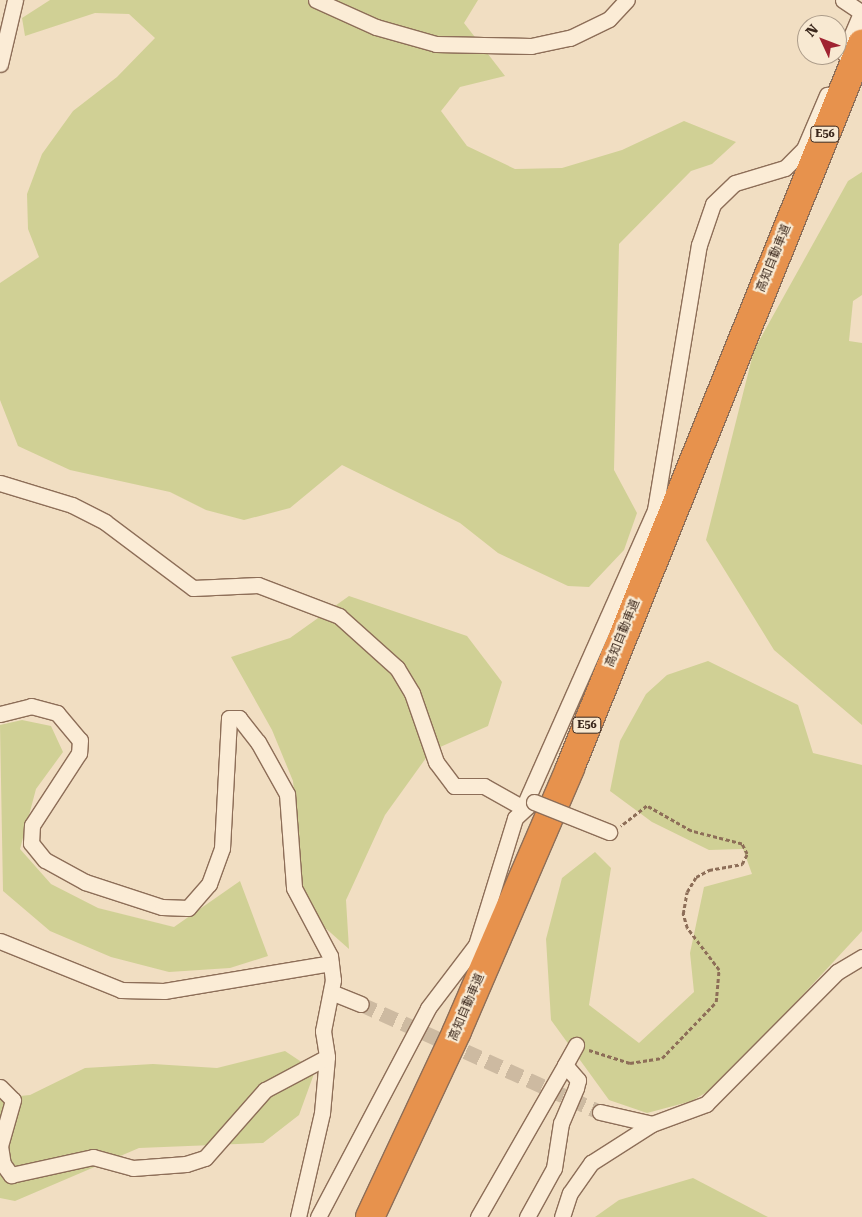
<!DOCTYPE html>
<meta charset="utf-8">
<style>
body{margin:0}
#map{position:relative;width:862px;height:1217px;overflow:hidden;background:#f1dec2;font-family:"Roboto Serif","Noto Sans JP",serif}
div>[style]{position:absolute}
[style*='--x']{left:calc(var(--x)*1px);top:calc(var(--y)*1px);width:calc(var(--w)*1px);rotate:calc(var(--a)*1deg)}
.green>*{inset:0;background:#d0d095}
.minor-tunnel>*{height:15px;margin-top:-7.5px;transform-origin:0;background:repeating-linear-gradient(90deg,#cdbaa1 0 15px,transparent 0 23px)}
.path>*{height:2.5px;margin-top:-1.25px;transform-origin:0;background:repeating-linear-gradient(90deg,#8d6e58 0 4px,transparent 0 6.5px)}
.roads{filter:drop-shadow(1px 0 #8d6e58) drop-shadow(-1px 0 #8d6e58) drop-shadow(0 1px #8d6e58) drop-shadow(0 -1px #8d6e58)}
.minor>*{height:15px;margin:-7.5px;padding:0 7.5px;transform-origin:7.5px;border-radius:7.5px;background:#fbecd6}
.motorway>*{height:28px;margin:-14px;padding:0 14px;transform-origin:14px;border-radius:14px;background:#e7924d}
.bridges{filter:drop-shadow(1px 0 #8d6e58) drop-shadow(-1px 0 #8d6e58) drop-shadow(0 1px #8d6e58) drop-shadow(0 -1px #8d6e58)}
.minor-bridge>*{height:15px;margin:-7.5px;padding:0 7.5px;transform-origin:7.5px;border-radius:7.5px;background:#fbecd6}
span{translate:-50% -50%;white-space:nowrap;text-align:center;line-height:1.15;-webkit-text-stroke:4.5px #f8e9d2;paint-order:stroke}
.shield-label span{padding:1px 4px;background:#f8e9d2;border:1px solid;border-radius:4px;-webkit-text-stroke-width:0}
.shield-label{font-size:11px;color:#3b281d;font-weight:700}
.street-label{font-size:12px;color:#3b281d}
.north{position:absolute;left:797px;top:15px;width:50px;height:50px;box-sizing:border-box;background:#f8e9d2;border:1px solid #ac9c8a;border-radius:50%;rotate:313deg;font-size:14px;font-weight:700;line-height:20px;text-align:center;color:#3b281d}
.north::after{content:'';display:block;margin:auto;width:18px;height:22px;background:#a02331;clip-path:polygon(50% 0,100% 100%,50% 72%,0 100%)}
</style>
<div id="map">
<div class="green">
<div style="clip-path:polygon(50px 0,478px 0,464px 23px,505px 76px,460px 87px,441px 111px,467px 146px,515px 169px,562px 168px,622px 150px,684px 121px,736px 142px,712px 164px,691px 171px,619px 244px,614px 470px,637px 513px,624px 550px,589px 587px,568px 586px,498px 553px,460px 523px,342px 465px,290px 508px,244px 520px,206px 510px,170px 492px,70px 470px,18px 446px,0 400px,0 283px,39px 257px,28px 229px,27px 194px,42px 154px,73px 111px,117px 77px,155px 38px,129px 14px,95px 13px,25px 36px,22px 18px)"></div>
<div style="clip-path:polygon(862px 172px,862px 295px,853px 301px,849px 341px,862px 343px,862px 725px,774px 650px,706px 540px,754px 350px,848px 181px)"></div>
<div style="clip-path:polygon(349px 596px,467px 636px,502px 682px,488px 726px,431px 751px,385px 815px,346px 900px,349px 949px,305px 910px,293px 781px,272px 730px,231px 657px,290px 638px)"></div>
<div style="clip-path:polygon(708px 661px,798px 705px,813px 753px,862px 765px,862px 931px,720px 1084px,692px 1101px,647px 1113px,609px 1100px,551px 1020px,546px 939px,562px 878px,595px 852px,611px 868px,589px 1005px,639px 1043px,694px 992px,690px 953px,704px 887px,752px 874px,743px 849px,709px 850px,652px 822px,610px 791px,620px 741px,646px 694px,667px 675px)"></div>
<div style="clip-path:polygon(22px 720px,51px 726px,63px 752px,36px 789px,20px 849px,51px 884px,98px 908px,174px 927px,240px 881px,268px 956px,230px 968px,169px 972px,111px 957px,50px 931px,3px 891px,0 725px)"></div>
<div style="clip-path:polygon(285px 1051px,315px 1071px,299px 1115px,263px 1143px,139px 1148px,15px 1201px,0 1198px,0 1098px,30px 1095px,85px 1068px,153px 1064px,217px 1068px)"></div>
<div style="clip-path:polygon(693px 1178px,768px 1217px,595px 1217px,619px 1200px)"></div>
</div>
<div class="minor-tunnel">
<div style="--x:361;--y:1004;--w:262;--a:24.3"></div>
</div>
<div class="path">
<div style="--x:589;--y:1050;--w:43;--a:17.6"></div>
<div style="--x:630;--y:1063;--w:32;--a:-9"></div>
<div style="--x:662;--y:1058;--w:78;--a:-46"></div>
<div style="--x:716;--y:1002;--w:32;--a:-85"></div>
<div style="--x:719;--y:970;--w:53;--a:-127.3"></div>
<div style="--x:687;--y:928;--w:15;--a:-106"></div>
<div style="--x:683;--y:914;--w:22;--a:-80"></div>
<div style="--x:687;--y:892;--w:17;--a:-59"></div>
<div style="--x:696;--y:877;--w:15;--a:-28"></div>
<div style="--x:709;--y:870;--w:34;--a:-10"></div>
<div style="--x:742;--y:864;--w:11;--a:-63"></div>
<div style="--x:747;--y:854;--w:11;--a:-117"></div>
<div style="--x:742;--y:844;--w:53;--a:-165.7"></div>
<div style="--x:691;--y:831;--w:51;--a:-150.4"></div>
<div style="--x:647;--y:806;--w:33;--a:142"></div>
</div>
<div class="roads">
<div class="minor">
<div style="--x:316;--y:0;--w:66;--a:24.2"></div>
<div style="--x:376;--y:27;--w:62;--a:15.8"></div>
<div style="--x:436;--y:44;--w:95;--a:1.2"></div>
<div style="--x:531;--y:46;--w:40;--a:-12"></div>
<div style="--x:570;--y:38;--w:43;--a:-26"></div>
<div style="--x:609;--y:19;--w:26;--a:-47"></div>
<div style="--x:843;--y:0;--w:23;--a:34"></div>
<div style="--x:844;--y:53;--w:43;--a:-67"></div>
<div style="--x:0;--y:64;--w:66;--a:-76.8"></div>
<div style="--x:0;--y:483;--w:75;--a:17"></div>
<div style="--x:72;--y:505;--w:37;--a:27"></div>
<div style="--x:105;--y:522;--w:110;--a:36.9"></div>
<div style="--x:193;--y:588;--w:65;--a:-2.6"></div>
<div style="--x:258;--y:585;--w:87;--a:20.9"></div>
<div style="--x:339;--y:616;--w:78;--a:41.9"></div>
<div style="--x:397;--y:668;--w:29;--a:59"></div>
<div style="--x:412;--y:693;--w:73;--a:70.8"></div>
<div style="--x:436;--y:762;--w:30;--a:53"></div>
<div style="--x:454;--y:786;--w:30;--a:0"></div>
<div style="--x:484;--y:786;--w:45;--a:29.4"></div>
<div style="--x:0;--y:714;--w:32;--a:-14"></div>
<div style="--x:31;--y:706;--w:27;--a:15"></div>
<div style="--x:57;--y:713;--w:35;--a:50"></div>
<div style="--x:80;--y:740;--w:13;--a:94"></div>
<div style="--x:79;--y:753;--w:86;--a:123.1"></div>
<div style="--x:32;--y:825;--w:18;--a:93"></div>
<div style="--x:31;--y:843;--w:22;--a:51"></div>
<div style="--x:45;--y:860;--w:46;--a:28.8"></div>
<div style="--x:85;--y:882;--w:81;--a:18"></div>
<div style="--x:162;--y:907;--w:26;--a:2"></div>
<div style="--x:188;--y:908;--w:32;--a:-49"></div>
<div style="--x:209;--y:884;--w:38;--a:-70"></div>
<div style="--x:222;--y:848;--w:130;--a:-86.9"></div>
<div style="--x:229;--y:718;--w:10;--a:0"></div>
<div style="--x:239;--y:718;--w:31;--a:52"></div>
<div style="--x:258;--y:742;--w:60;--a:60.9"></div>
<div style="--x:287;--y:794;--w:94;--a:85.7"></div>
<div style="--x:294;--y:888;--w:77;--a:62.1"></div>
<div style="--x:330;--y:956;--w:24;--a:83"></div>
<div style="--x:333;--y:980;--w:52;--a:101.1"></div>
<div style="--x:323;--y:1031;--w:26;--a:81"></div>
<div style="--x:327;--y:1057;--w:56;--a:95.1"></div>
<div style="--x:322;--y:1113;--w:107;--a:103"></div>
<div style="--x:523;--y:808;--w:326;--a:-66.1"></div>
<div style="--x:655;--y:510;--w:269;--a:-80.6"></div>
<div style="--x:699;--y:245;--w:43;--a:-71.1"></div>
<div style="--x:713;--y:204;--w:30;--a:-44"></div>
<div style="--x:735;--y:183;--w:52;--a:-16.7"></div>
<div style="--x:785;--y:168;--w:27;--a:-45"></div>
<div style="--x:804;--y:149;--w:59;--a:-66.9"></div>
<div style="--x:0;--y:941;--w:131;--a:22"></div>
<div style="--x:121;--y:990;--w:43;--a:1.3"></div>
<div style="--x:164;--y:991;--w:169;--a:-9.5"></div>
<div style="--x:331;--y:992;--w:32;--a:22"></div>
<div style="--x:565;--y:1065;--w:23;--a:-61"></div>
<div style="--x:0;--y:1087;--w:18;--a:45"></div>
<div style="--x:13;--y:1100;--w:48;--a:105.8"></div>
<div style="--x:0;--y:1146;--w:18;--a:81"></div>
<div style="--x:3;--y:1164;--w:14;--a:54"></div>
<div style="--x:11;--y:1175;--w:84;--a:-12.4"></div>
<div style="--x:93;--y:1157;--w:41;--a:15.4"></div>
<div style="--x:133;--y:1168;--w:53;--a:-4.3"></div>
<div style="--x:186;--y:1164;--w:20;--a:-18"></div>
<div style="--x:205;--y:1158;--w:91;--a:-48.6"></div>
<div style="--x:265;--y:1090;--w:70;--a:-28"></div>
<div style="--x:600;--y:1112;--w:53;--a:13"></div>
<div style="--x:652;--y:1124;--w:58;--a:-20.3"></div>
<div style="--x:706;--y:1104;--w:186;--a:-45.2"></div>
<div style="--x:837;--y:972;--w:29;--a:-31"></div>
<div style="--x:318;--y:1217;--w:236;--a:-62.2"></div>
<div style="--x:428;--y:1008;--w:79;--a:-52.7"></div>
<div style="--x:476;--y:945;--w:133;--a:-72.9"></div>
<div style="--x:515;--y:818;--w:21;--a:-43"></div>
<div style="--x:478;--y:1217;--w:175;--a:-60.2"></div>
<div style="--x:565;--y:1065;--w:20;--a:49"></div>
<div style="--x:578;--y:1080;--w:8;--a:104"></div>
<div style="--x:576;--y:1088;--w:38;--a:113"></div>
<div style="--x:561;--y:1123;--w:46;--a:98.8"></div>
<div style="--x:554;--y:1168;--w:56;--a:118.9"></div>
<div style="--x:562;--y:1217;--w:25;--a:-72"></div>
<div style="--x:570;--y:1193;--w:37;--a:-55"></div>
<div style="--x:591;--y:1163;--w:72;--a:-32.6"></div>
</div>
<div class="motorway">
<div style="--x:370;--y:1217;--w:205;--a:-64.9"></div>
<div style="--x:457;--y:1031;--w:286;--a:-66.7"></div>
<div style="--x:570;--y:768;--w:781;--a:-68.04"></div>
</div>
</div>
<div class="bridges">
<div class="minor-bridge">
<div style="--x:534;--y:802;--w:81;--a:21.8"></div>
</div>
</div>
<div class="shield-label">
<span style="left:825px;top:134px">E56</span>
<span style="left:587px;top:725px">E56</span>
</div>
<div class="street-label">
<span style="left:774px;top:258px;rotate:-68deg">高知自動車道</span>
<span style="left:623px;top:633px;rotate:-68deg">高知自動車道</span>
<span style="left:467px;top:1007px;rotate:-67deg">高知自動車道</span>
</div>
<div class="north">N</div>
</div>
